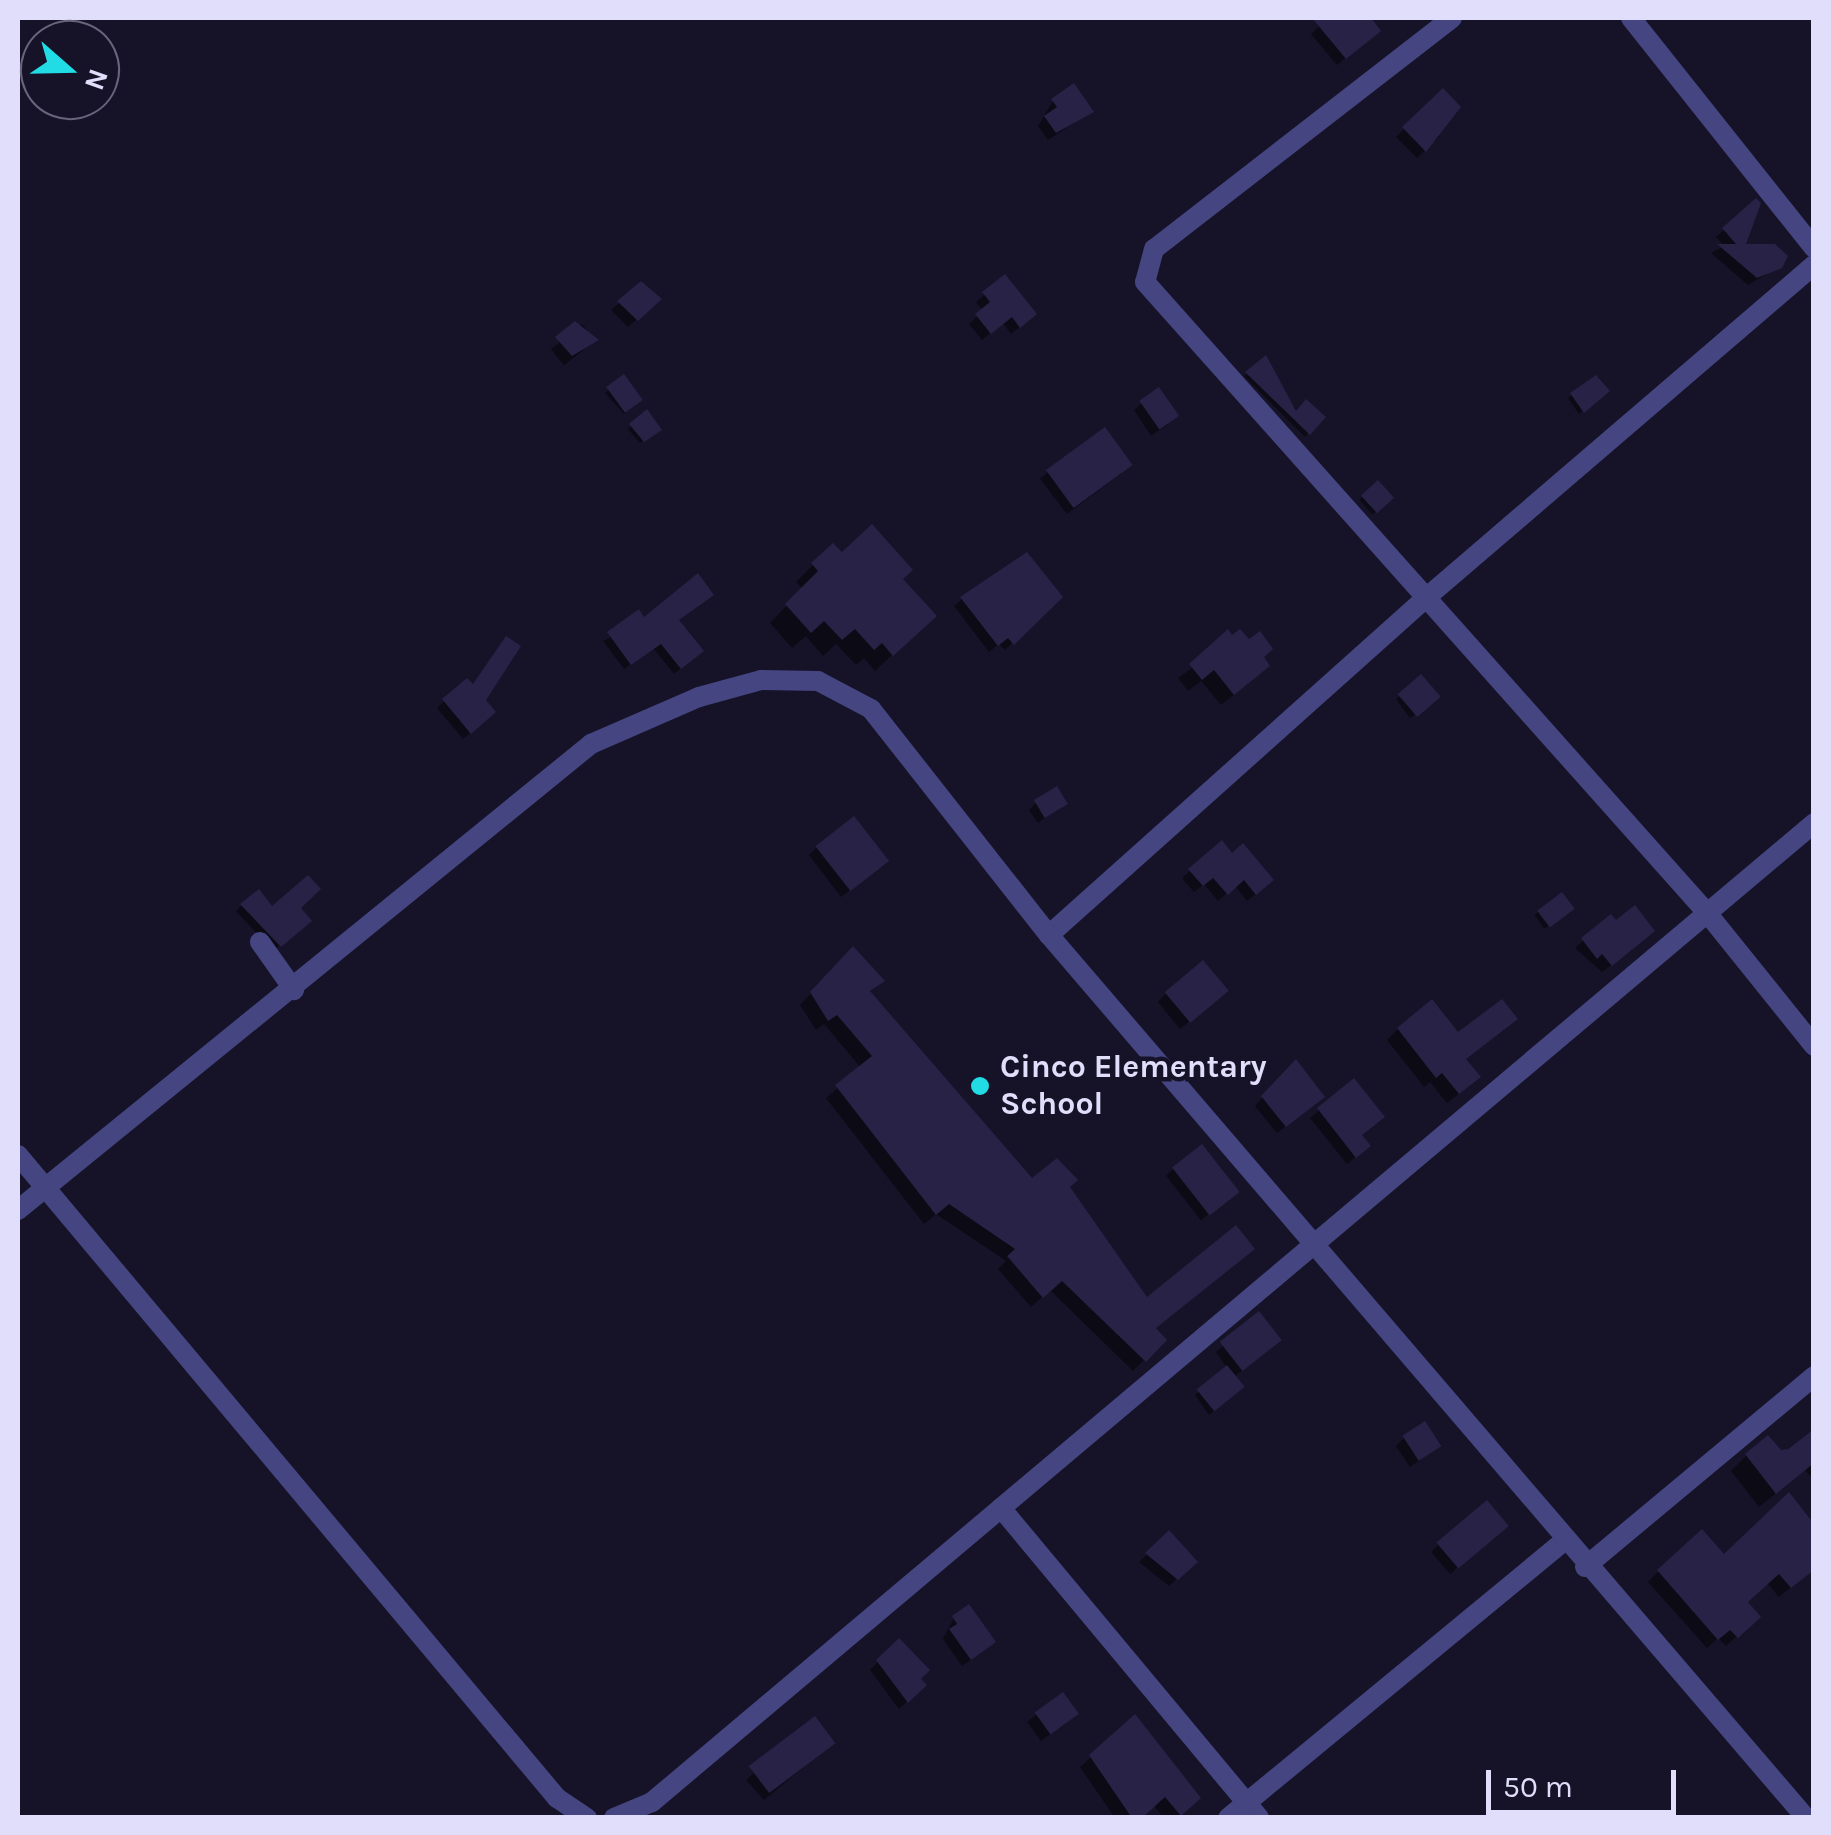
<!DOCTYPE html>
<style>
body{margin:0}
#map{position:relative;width:1831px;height:1835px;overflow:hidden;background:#161328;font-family:Karla,sans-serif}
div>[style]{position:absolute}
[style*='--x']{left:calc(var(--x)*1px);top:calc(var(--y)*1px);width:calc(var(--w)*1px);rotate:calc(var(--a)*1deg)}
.shadow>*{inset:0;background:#0007;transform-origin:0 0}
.building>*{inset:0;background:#272246;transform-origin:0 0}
.minor>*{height:20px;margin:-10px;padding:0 10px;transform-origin:10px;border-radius:10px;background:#444581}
.tertiary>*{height:20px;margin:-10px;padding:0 10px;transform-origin:10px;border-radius:10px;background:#444581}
.dots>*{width:28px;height:28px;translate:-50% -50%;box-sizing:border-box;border:5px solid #161328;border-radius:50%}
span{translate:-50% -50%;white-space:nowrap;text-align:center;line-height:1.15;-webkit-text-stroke:9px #161328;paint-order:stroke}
.poi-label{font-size:32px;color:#e0defb;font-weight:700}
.left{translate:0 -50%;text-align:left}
.frame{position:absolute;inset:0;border:20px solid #e0defb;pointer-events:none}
.north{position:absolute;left:20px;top:20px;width:100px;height:100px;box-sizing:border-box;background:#161328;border:2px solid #67647c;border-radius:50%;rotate:110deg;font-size:28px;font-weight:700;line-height:40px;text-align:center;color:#e0defb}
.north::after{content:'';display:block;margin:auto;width:35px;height:45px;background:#21dce4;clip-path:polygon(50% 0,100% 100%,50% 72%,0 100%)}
.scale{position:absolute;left:1486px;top:1770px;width:190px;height:45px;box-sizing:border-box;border:5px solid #e0defb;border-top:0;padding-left:12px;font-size:30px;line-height:35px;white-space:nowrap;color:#e0defb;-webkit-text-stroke:8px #161328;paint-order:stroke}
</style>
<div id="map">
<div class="shadow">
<div style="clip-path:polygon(1329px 18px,1368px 18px,1378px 31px,1337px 65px,1311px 34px)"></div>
<div style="clip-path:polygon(1442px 92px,1434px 131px,1440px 136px,1417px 158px,1396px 137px)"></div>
<div style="clip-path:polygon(1053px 101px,1091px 112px,1048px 140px,1038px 126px)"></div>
<div style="clip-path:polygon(1724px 230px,1742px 246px,1780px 266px,1748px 285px,1711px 253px,1724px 246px,1716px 237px)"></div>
<div style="clip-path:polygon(1005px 278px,1026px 322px,1011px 334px,1003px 323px,982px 340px,969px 324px,983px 311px,976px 302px)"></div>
<div style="clip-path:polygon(641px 285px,651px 307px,628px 327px,611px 310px)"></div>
<div style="left:582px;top:324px;width:21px;height:40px;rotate:51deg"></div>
<div style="clip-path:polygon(1265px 359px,1297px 413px,1323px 417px,1305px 437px,1244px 376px)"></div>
<div style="clip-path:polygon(624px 377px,640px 400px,624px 414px,605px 393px)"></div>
<div style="clip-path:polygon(1595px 378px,1607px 391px,1579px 414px,1568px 398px)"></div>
<div style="clip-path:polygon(1142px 403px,1168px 424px,1151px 436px,1134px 410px)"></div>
<div style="clip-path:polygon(646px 413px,656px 432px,640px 443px,628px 429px)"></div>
<div style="clip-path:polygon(1048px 472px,1122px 473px,1067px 514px,1040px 479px)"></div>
<div style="left:1378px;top:483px;width:20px;height:25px;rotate:49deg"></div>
<div style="clip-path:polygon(842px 555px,900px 579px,916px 632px,875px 671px,864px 658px,856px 665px,836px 644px,823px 656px,806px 636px,792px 648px,770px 623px,803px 589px,796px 582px,813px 565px)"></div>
<div style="clip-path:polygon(1059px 597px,1005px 650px,999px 644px,989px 652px,954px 606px,962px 599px)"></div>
<div style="clip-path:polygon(644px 620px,677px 621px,694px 657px,674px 674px,653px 648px,624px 669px,603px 641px)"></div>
<div style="clip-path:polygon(1232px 639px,1261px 658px,1255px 678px,1221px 705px,1201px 681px,1188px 691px,1178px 678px)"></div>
<div style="clip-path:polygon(1421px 678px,1434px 700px,1410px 718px,1396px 699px)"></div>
<div style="clip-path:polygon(467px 681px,483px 700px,486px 719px,463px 739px,437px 708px)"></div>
<div style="clip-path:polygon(1037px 802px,1065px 803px,1038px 823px,1029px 810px)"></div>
<div style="clip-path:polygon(1221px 843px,1263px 888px,1247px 901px,1235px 886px,1218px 901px,1204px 884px,1194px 892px,1182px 878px)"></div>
<div style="clip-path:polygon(817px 847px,878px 869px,841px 897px,809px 855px)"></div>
<div style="left:1562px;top:895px;width:17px;height:34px;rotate:54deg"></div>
<div style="clip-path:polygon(242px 905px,298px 908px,302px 927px,273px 951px,236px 911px)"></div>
<div style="clip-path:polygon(1610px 917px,1644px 939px,1602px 972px,1575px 948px)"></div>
<div style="clip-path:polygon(853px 950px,882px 981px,869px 993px,1032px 1182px,1067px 1188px,1164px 1340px,1133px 1371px,1050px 1290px,1031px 1307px,998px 1269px,1006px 1261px,936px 1214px,924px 1224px,826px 1098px,861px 1068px,824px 1024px,816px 1030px,800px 1005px)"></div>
<div style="clip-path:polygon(1165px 994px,1217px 999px,1180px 1029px,1158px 1002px)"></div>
<div style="clip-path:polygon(1398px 1029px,1464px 1060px,1466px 1088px,1447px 1103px,1430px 1082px,1424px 1087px,1387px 1040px)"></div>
<div style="clip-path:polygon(1296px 1062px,1314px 1104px,1277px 1133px,1255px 1106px)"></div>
<div style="clip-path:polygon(1353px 1082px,1360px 1153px,1347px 1164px,1310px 1118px)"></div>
<div style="left:1202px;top:1147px;width:57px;height:46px;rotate:52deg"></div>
<div style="clip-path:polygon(1259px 1315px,1272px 1346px,1234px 1377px,1242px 1387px,1209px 1415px,1195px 1395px,1227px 1368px,1216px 1352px)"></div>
<div style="clip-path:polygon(1814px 1429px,1814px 1480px,1805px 1470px,1759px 1507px,1731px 1471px,1746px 1456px,1781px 1454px)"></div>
<div style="clip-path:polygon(1404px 1438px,1430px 1453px,1410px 1467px,1396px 1446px)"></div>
<div style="clip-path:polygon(1169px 1534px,1195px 1562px,1169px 1586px,1139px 1562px)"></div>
<div style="clip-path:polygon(1498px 1534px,1450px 1574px,1431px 1552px,1439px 1544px)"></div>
<div style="clip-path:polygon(1724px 1557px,1814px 1569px,1779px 1597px,1767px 1583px,1745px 1602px,1747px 1627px,1726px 1646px,1718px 1638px,1707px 1648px,1648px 1582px,1659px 1571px)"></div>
<div style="clip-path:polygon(954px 1618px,985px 1649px,962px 1666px,943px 1639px)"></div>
<div style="clip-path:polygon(899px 1641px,924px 1685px,899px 1709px,870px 1670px)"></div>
<div style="clip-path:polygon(1062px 1695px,1068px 1722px,1041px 1741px,1027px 1722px)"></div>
<div style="clip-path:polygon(814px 1720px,823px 1751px,764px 1800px,746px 1780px)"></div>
<div style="clip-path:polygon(1091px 1757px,1188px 1808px,1177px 1818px,1164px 1818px,1153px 1805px,1140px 1818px,1115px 1818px,1080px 1767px)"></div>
</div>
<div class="building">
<div style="clip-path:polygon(1312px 18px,1371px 18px,1381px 31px,1346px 59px)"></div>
<div style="clip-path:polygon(1074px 83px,1094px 112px,1056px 133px,1044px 116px,1057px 107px,1051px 99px)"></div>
<div style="clip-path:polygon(1443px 88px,1461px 107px,1426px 152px,1402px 127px)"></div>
<div style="clip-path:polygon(1756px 198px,1761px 203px,1746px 244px,1775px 244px,1788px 256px,1782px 268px,1757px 278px,1717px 244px,1736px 244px,1722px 228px)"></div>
<div style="clip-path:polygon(1005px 274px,1037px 314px,1020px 328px,1012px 317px,991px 334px,975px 314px,990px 302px,982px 292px)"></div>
<div style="clip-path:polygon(641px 281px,662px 299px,638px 321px,617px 301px)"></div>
<div style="clip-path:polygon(575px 321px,599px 340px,572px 356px,555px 337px)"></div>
<div style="clip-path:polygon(1266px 355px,1296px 411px,1306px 399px,1326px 417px,1310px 435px,1245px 372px)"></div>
<div style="left:624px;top:374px;width:32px;height:22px;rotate:54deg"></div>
<div style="clip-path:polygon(1596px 375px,1610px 391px,1584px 413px,1570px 393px)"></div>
<div style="left:1159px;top:387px;width:35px;height:24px;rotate:55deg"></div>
<div style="clip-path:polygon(647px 409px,662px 430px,644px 442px,629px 424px)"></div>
<div style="left:1105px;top:427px;width:47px;height:73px;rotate:54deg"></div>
<div style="left:1378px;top:480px;width:24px;height:23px;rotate:48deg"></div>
<div style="clip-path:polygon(872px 524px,913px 570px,903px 579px,937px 616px,893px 656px,882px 643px,874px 650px,855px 629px,842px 640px,824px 621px,811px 633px,785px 604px,818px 571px,811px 563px,833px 543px,842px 552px)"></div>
<div style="clip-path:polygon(1027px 552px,1063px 597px,1014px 645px,1008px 638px,998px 646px,960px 597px)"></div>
<div style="clip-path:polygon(698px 573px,714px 595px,679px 620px,704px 651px,681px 669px,661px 644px,631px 665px,607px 632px,639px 609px,644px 617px)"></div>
<div style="clip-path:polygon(1228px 629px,1232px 635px,1240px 629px,1249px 639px,1260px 631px,1273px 649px,1264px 657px,1270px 666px,1234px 695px,1214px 670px,1202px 680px,1189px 664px)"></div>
<div style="clip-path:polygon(506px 636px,521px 646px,486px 700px,496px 712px,471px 734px,442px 699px,467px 678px,473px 684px)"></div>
<div style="left:1421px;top:674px;width:30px;height:31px;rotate:49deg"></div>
<div style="left:1057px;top:786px;width:21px;height:27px;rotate:59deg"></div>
<div style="left:854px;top:816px;width:57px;height:49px;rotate:52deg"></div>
<div style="clip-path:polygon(1222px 840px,1232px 853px,1243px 843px,1274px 880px,1256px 895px,1244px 880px,1228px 895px,1213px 878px,1203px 886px,1188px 869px)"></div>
<div style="clip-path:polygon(308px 875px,321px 889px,301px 908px,312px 921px,281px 947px,240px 904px,259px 889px,272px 906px)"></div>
<div style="left:1562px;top:892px;width:21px;height:31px;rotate:53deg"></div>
<div style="clip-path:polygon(1635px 905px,1655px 931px,1612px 966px,1602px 954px,1597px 959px,1581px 938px,1611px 914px,1616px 920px)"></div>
<div style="clip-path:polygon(853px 946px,885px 981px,870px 991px,1032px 1178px,1057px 1158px,1078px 1180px,1070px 1187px,1147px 1297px,1236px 1225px,1255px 1249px,1156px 1328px,1167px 1340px,1146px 1362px,1062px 1281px,1043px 1298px,1007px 1256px,1015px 1249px,949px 1204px,936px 1215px,835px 1085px,872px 1056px,837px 1015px,828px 1021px,810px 992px)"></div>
<div style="left:1203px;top:960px;width:40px;height:50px;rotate:50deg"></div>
<div style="clip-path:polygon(1432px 999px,1458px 1032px,1502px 999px,1518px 1019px,1466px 1059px,1481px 1077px,1459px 1094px,1442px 1073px,1436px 1078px,1397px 1028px)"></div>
<div style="clip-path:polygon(1296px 1059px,1325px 1097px,1286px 1127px,1261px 1096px)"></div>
<div style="clip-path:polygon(1354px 1078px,1385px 1117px,1362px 1135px,1371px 1146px,1356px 1158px,1317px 1108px)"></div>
<div style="left:1202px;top:1144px;width:61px;height:38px;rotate:52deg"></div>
<div style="left:1259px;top:1311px;width:37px;height:50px;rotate:52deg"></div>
<div style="left:1227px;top:1365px;width:28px;height:39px;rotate:51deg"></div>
<div style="left:1425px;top:1421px;width:30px;height:27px;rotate:57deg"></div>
<div style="clip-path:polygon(1814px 1429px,1814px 1463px,1776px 1494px,1745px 1454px,1768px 1435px,1781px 1450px,1788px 1449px)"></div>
<div style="clip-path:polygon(1789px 1492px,1814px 1524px,1814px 1570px,1791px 1588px,1779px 1574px,1748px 1602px,1761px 1617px,1738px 1638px,1730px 1630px,1718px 1640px,1657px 1570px,1702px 1529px,1724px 1554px)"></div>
<div style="left:1487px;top:1500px;width:34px;height:66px;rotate:50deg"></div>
<div style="clip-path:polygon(1169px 1530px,1198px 1562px,1178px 1580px,1145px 1553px)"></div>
<div style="clip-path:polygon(969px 1604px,996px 1642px,971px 1660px,949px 1629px,957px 1624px,952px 1616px)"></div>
<div style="clip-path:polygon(899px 1638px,930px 1670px,921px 1679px,927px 1685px,908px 1703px,876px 1660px)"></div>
<div style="left:1063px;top:1692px;width:27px;height:35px;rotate:54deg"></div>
<div style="clip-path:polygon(1135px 1714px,1201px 1798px,1181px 1816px,1165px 1797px,1142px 1818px,1132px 1818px,1089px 1755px)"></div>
<div style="left:815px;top:1716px;width:34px;height:83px;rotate:53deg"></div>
</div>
<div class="minor">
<div style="--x:1452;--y:18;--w:377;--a:142.2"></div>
<div style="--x:1154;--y:249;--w:34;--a:105"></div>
<div style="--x:1145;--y:282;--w:846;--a:48.3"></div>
<div style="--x:1708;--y:914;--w:169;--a:51.2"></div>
<div style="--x:1631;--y:18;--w:294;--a:51.5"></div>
<div style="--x:1049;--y:935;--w:507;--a:-41.8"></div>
<div style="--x:1427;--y:597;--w:510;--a:-40.63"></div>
<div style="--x:260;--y:942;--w:59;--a:54.7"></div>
<div style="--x:18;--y:1155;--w:839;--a:50.03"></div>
<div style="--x:557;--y:1798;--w:36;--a:34"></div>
<div style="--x:1001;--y:1508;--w:403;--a:50.2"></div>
<div style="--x:1585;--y:1567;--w:298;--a:-39.8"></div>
<div style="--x:614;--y:1818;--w:41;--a:-22.8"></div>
<div style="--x:652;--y:1802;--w:1519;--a:-40.11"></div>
<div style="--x:1228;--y:1818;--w:435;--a:-39.5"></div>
</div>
<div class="tertiary">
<div style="--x:18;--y:1210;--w:739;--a:-39.12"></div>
<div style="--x:591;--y:744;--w:118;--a:-23.5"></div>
<div style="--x:699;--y:697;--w:64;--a:-15.3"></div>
<div style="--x:761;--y:680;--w:57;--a:1"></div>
<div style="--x:818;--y:681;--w:60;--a:27.8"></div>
<div style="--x:871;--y:709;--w:288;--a:51.8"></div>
<div style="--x:1049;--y:935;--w:1163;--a:49.39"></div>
</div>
<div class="dots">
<div style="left:980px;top:1086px;background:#21dce4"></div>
</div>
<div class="poi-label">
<span class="left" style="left:1000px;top:1086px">Cinco Elementary<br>School</span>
</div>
<div class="frame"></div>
<div class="north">N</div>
<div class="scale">50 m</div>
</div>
